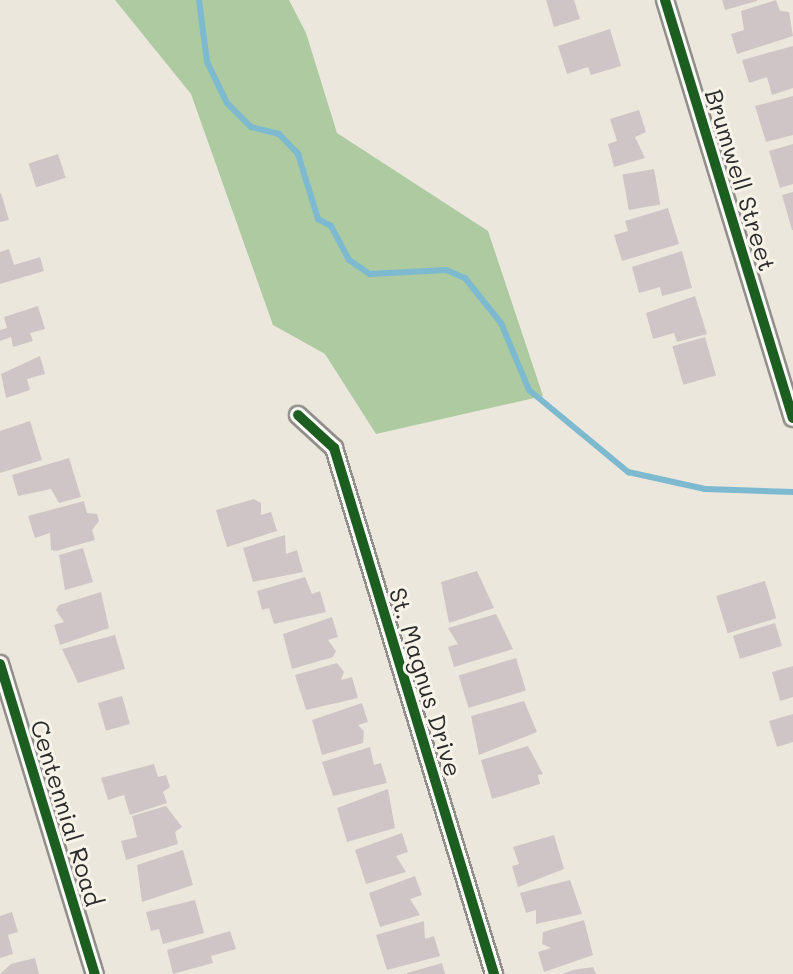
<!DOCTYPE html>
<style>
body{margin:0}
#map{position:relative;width:793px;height:974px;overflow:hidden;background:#ece7dc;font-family:Mali,sans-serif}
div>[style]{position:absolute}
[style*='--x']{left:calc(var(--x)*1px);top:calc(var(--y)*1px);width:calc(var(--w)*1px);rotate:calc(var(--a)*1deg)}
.forest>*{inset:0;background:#adcaa1}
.stream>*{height:6px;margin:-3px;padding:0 3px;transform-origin:3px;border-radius:3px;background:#7dbad0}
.building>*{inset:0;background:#d0c5c6;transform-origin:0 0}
.roads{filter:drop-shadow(2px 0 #918f8a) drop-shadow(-2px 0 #918f8a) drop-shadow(0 2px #918f8a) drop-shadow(0 -2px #918f8a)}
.street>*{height:16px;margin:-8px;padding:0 8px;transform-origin:8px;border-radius:8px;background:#fcfbfa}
.cycleway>*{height:10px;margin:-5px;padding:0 5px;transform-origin:5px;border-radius:5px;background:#1b5e20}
span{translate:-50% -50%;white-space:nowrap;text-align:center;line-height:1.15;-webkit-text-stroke:6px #f7f3e8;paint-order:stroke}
.street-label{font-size:24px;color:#2b2b2b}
</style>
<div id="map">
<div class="forest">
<div style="clip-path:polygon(115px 0,289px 0,306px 33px,337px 133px,488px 231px,543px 396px,376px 434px,325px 354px,273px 325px,191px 94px)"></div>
</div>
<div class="stream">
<div style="--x:199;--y:0;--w:63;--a:82.6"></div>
<div style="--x:207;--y:62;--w:46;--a:64"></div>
<div style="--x:227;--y:103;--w:34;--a:45"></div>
<div style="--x:251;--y:127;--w:29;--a:14"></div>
<div style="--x:279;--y:134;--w:28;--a:46"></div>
<div style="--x:298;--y:154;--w:68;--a:72.9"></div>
<div style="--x:318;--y:219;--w:15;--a:28"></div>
<div style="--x:331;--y:226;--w:38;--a:62"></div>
<div style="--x:349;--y:260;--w:25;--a:34"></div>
<div style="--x:370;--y:274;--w:76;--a:-3"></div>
<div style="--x:446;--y:270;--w:21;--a:23"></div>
<div style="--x:465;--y:278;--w:58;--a:51.3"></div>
<div style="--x:501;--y:323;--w:73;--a:67.3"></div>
<div style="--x:529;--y:390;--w:129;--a:39.6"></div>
<div style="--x:628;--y:472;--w:79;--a:12.4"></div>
<div style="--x:705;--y:489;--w:88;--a:2"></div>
</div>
<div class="building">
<div style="clip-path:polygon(546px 0,574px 0,580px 19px,554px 27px)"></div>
<div style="clip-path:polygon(722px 0,757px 0,757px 1px,725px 10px)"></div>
<div style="clip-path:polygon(776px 0,780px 11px,789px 12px,793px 36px,737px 54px,731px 34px,744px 30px,741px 11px)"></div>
<div style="clip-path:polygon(610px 29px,621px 66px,591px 75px,588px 67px,567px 74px,558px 46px)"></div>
<div style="clip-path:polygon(793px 46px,793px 88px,772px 95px,767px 77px,749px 83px,742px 60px)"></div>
<div style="clip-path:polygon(793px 96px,793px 135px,766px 142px,755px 106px)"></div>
<div style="clip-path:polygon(639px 110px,646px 132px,635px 137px,645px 158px,614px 167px,608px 144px,617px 141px,610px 119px)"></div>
<div style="clip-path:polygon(793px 144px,793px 184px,780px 188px,769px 151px)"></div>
<div style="left:58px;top:154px;width:25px;height:31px;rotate:72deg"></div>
<div style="left:654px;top:169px;width:36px;height:32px;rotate:80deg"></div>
<div style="clip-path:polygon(793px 192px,793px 230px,792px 230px,782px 195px)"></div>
<div style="clip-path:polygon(1px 193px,9px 220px,0 222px,0 194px)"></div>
<div style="clip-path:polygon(668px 208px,679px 244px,622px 261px,614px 235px,628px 231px,625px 221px)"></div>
<div style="clip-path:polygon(9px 249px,14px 265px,40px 257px,44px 271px,0 284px,0 252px)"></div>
<div style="clip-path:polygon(682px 251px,692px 288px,662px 296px,660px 287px,639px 293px,632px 267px)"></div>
<div style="clip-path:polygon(695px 296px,707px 334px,677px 342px,674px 333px,653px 339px,646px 313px)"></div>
<div style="clip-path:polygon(38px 306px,45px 329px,30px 333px,33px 341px,13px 347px,11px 337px,0 341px,0 330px,7px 328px,4px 317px)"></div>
<div style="left:705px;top:337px;width:40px;height:34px;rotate:74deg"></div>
<div style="clip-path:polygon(40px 356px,45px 374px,27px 379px,30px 390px,6px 398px,1px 374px)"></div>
<div style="clip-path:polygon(30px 421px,42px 460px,0 473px,0 431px)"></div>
<div style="clip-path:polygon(69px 458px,81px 497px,59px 503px,51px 489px,18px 496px,12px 475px)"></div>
<div style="clip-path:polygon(254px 499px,261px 503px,261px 515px,271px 512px,277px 531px,227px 547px,216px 510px)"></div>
<div style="clip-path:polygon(84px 501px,87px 513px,97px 514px,99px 521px,92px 530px,95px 540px,56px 551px,51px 550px,50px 533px,35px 538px,28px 516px)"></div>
<div style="clip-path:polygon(285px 535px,286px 554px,297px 550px,303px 572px,253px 582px,243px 548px)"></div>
<div style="clip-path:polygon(83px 548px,93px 582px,65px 590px,59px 555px)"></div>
<div style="clip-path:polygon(477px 571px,494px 608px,449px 623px,441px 582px)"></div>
<div style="clip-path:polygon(305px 577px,312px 594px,320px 591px,326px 612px,274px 624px,269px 608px,262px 610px,257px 591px)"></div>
<div style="left:765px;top:581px;width:39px;height:51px;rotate:73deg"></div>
<div style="clip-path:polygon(101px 592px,109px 628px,60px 645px,54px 625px,64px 622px,56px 610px,59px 605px)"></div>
<div style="clip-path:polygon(496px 614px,513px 649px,454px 667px,448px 647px,458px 644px,448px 628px)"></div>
<div style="clip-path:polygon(332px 617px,338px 637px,328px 640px,336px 651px,333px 657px,292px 669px,283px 634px)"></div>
<div style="left:775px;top:623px;width:24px;height:44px;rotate:73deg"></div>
<div style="clip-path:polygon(115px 635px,125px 669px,78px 683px,62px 649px)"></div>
<div style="left:516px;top:658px;width:34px;height:60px;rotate:73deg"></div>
<div style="clip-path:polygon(337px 663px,344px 672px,341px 680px,352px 677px,358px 698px,306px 710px,295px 675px)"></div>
<div style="clip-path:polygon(793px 666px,793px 697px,780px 701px,772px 672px)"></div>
<div style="left:122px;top:696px;width:29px;height:25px;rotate:74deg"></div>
<div style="clip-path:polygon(524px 701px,537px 732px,479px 755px,471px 716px)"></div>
<div style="clip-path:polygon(362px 703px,368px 722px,358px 725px,364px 731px,363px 743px,322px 755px,312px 720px)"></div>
<div style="clip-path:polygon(793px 714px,793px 742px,777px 747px,769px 721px)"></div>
<div style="clip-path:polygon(528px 746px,543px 774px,538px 775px,540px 784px,492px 799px,481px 760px)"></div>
<div style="clip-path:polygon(370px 747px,374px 765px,381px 763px,387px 783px,333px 796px,322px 762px)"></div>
<div style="clip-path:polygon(154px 764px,158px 777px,166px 775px,170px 787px,163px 792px,167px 803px,130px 815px,124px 795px,108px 800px,101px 778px)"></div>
<div style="clip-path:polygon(388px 789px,395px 828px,347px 842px,337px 808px)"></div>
<div style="clip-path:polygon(166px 806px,182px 827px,175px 832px,178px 844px,126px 860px,121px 841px,137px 837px,132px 816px)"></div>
<div style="clip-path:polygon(402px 833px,408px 852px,396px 856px,406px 872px,366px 884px,355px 850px)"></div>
<div style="clip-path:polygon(554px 835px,564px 869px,518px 887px,512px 866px,519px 864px,513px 847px)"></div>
<div style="clip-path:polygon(183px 850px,193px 885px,142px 902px,137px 865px)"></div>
<div style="clip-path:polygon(415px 876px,422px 895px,410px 899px,420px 915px,380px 927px,369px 893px)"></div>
<div style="clip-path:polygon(570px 880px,582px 914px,536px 924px,536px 910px,526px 913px,520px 893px)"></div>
<div style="clip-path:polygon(195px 900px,204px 933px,163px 944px,159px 929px,151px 931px,146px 912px)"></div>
<div style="clip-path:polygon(12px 912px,18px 932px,8px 935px,13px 954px,0 958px,0 916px)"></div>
<div style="clip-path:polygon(584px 920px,593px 955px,544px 972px,538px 952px,551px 948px,542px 944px,543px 932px)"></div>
<div style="clip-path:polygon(424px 921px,425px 939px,434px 936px,440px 956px,387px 970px,376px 935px)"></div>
<div style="clip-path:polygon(230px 931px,236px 949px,211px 956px,213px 963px,173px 974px,167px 950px)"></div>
<div style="clip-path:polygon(35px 958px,39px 974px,0 974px,11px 964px)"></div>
<div style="clip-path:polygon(442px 963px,445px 974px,407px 974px,407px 973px)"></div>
<div style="clip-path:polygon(593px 967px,596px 974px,562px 974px,573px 970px)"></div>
</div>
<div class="roads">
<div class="street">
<div style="--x:665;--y:0;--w:437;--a:73"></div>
<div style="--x:298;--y:415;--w:49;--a:42.5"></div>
<div style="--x:334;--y:448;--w:550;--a:73.08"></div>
<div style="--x:0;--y:664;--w:324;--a:73"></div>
</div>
</div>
<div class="cycleway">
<div style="--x:665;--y:0;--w:437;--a:73"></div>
<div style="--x:298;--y:415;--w:49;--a:42.5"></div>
<div style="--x:334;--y:448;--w:550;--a:73.08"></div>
<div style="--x:0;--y:664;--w:324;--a:73"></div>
</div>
<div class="street-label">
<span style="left:741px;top:180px;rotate:73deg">Brumwell Street</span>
<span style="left:426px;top:682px;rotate:73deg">St. Magnus Drive</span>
<span style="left:67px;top:813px;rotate:73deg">Centennial Road</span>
</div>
</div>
